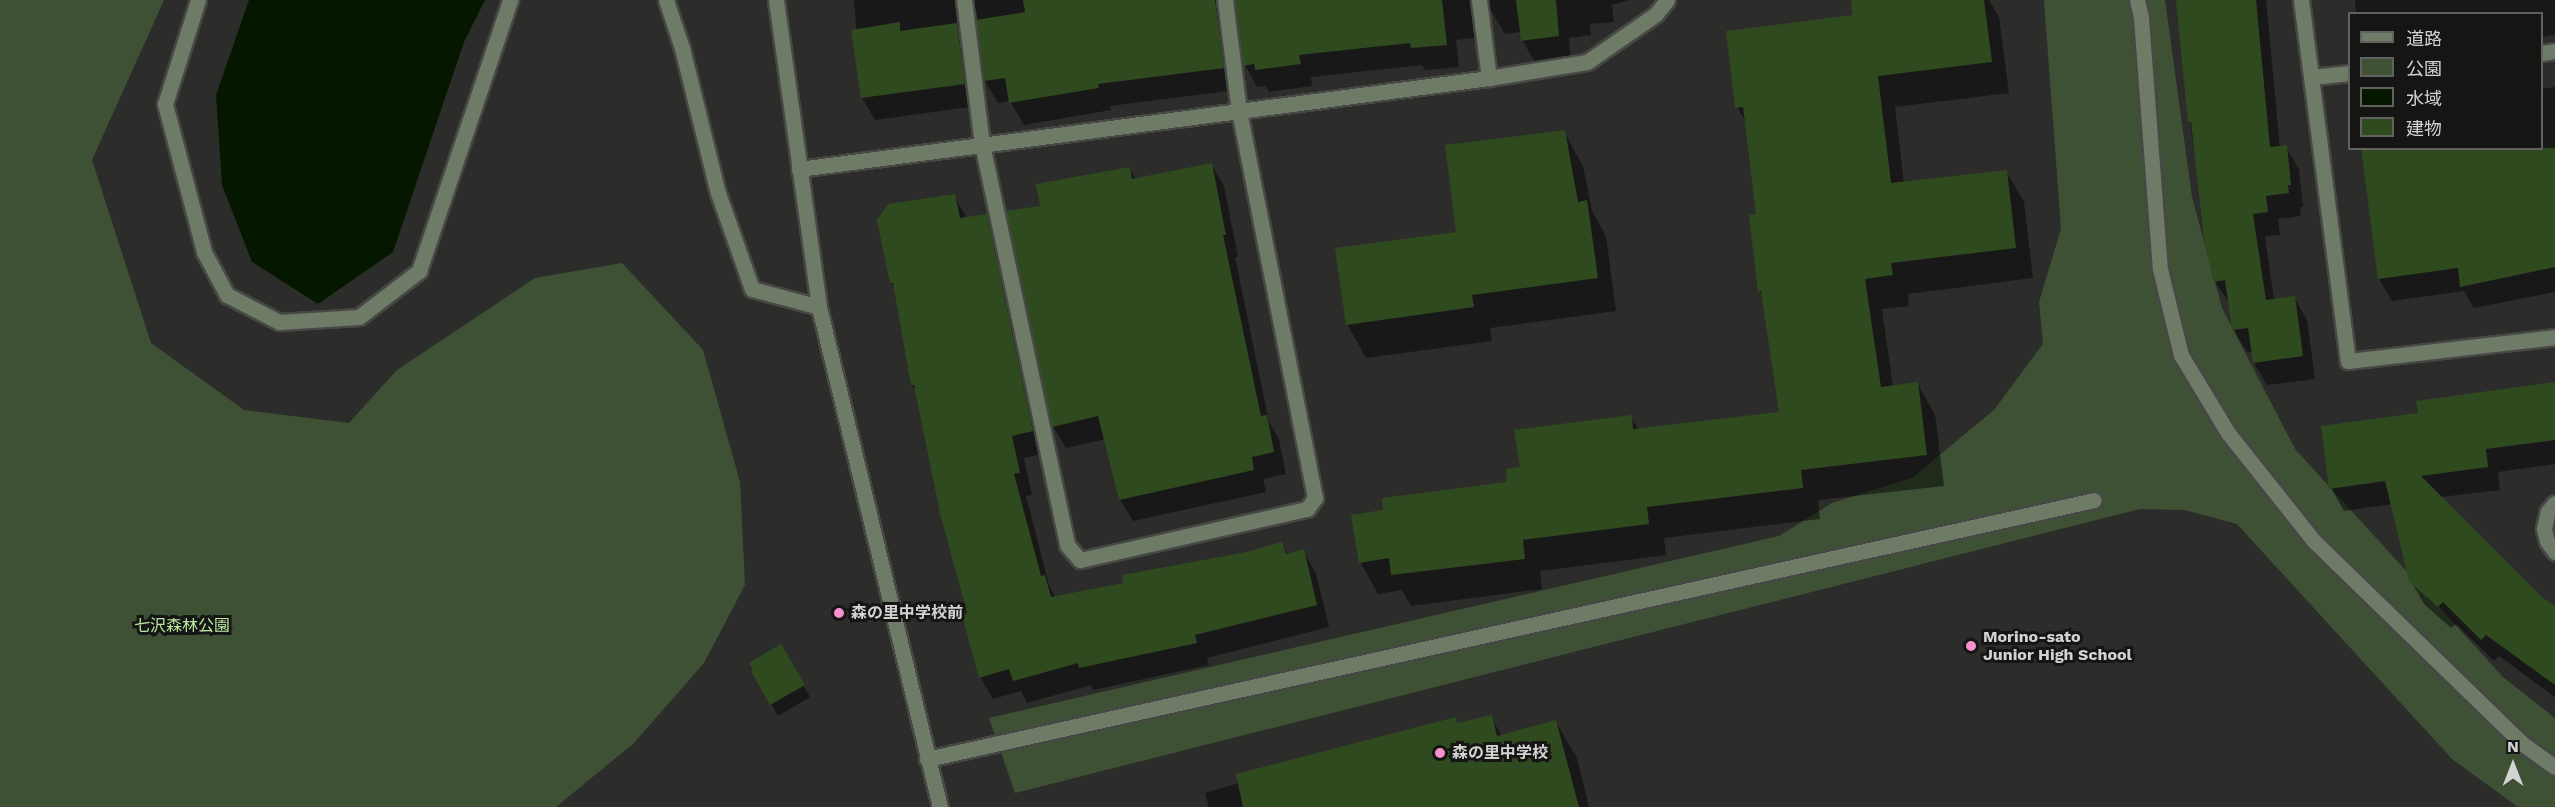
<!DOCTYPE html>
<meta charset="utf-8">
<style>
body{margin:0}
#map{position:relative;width:2555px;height:807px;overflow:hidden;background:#2c2d2b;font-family:"Work Sans","Noto Sans JP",sans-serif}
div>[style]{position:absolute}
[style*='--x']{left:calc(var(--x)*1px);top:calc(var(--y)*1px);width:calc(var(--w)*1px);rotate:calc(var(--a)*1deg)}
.green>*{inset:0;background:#3f5135}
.water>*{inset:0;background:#061700}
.shadow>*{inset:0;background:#0007}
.building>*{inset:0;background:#304a1f}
.roads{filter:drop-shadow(2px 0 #474846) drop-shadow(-2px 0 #474846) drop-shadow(0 2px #474846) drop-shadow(0 -2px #474846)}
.minor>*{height:15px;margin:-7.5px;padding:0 7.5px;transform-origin:7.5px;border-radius:7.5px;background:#6e7b67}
.dots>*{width:16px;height:16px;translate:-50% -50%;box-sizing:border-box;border:3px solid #151514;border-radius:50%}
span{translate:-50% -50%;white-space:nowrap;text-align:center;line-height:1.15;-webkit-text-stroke:6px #151514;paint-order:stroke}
.poi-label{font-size:16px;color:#d3d4d2;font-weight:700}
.left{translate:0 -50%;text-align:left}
.park-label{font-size:16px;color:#bbe8a1}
.legend{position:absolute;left:2348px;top:12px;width:195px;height:138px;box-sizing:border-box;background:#151514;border:2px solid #616160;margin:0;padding:8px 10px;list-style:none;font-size:18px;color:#d3d4d2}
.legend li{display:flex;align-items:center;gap:12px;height:30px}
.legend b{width:30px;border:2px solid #616160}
.north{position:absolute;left:2483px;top:735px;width:60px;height:60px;-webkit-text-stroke:4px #151514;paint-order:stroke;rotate:0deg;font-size:16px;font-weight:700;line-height:24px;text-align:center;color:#d3d4d2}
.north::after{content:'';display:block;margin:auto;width:21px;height:27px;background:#d3d4d2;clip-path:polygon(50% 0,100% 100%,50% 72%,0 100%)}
</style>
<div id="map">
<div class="green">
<div style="clip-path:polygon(0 0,164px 0,92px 160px,151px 343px,244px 410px,349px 423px,397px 370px,535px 278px,622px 263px,703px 350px,740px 482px,745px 585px,704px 663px,634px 743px,556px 807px,0 807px)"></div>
<div style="clip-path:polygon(2044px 0,2165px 0,2192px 197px,2222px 308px,2295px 449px,2503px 677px,2555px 718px,2555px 807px,2518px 807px,2452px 759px,2237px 524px,2185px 510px,2140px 509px,1015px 793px,989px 718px,1779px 536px,1832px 503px,1912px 478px,1994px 410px,2043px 344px,2039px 302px,2061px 229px)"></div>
</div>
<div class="water">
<div style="clip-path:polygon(249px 0,485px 0,464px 42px,393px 252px,318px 304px,252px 262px,222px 185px,216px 95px)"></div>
</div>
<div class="shadow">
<div style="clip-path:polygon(854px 0,1630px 0,1612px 5px,1614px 22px,1590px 24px,1591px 35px,1569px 38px,1571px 58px,1535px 62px,1522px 40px,1521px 32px,1505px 34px,1492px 12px,1482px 20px,1483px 37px,1456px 40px,1459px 67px,1425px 70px,1422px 65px,1311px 77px,1312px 86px,1269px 92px,1266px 86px,1257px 87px,1245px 65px,1238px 11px,1228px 18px,1236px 90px,1110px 106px,1111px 110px,1024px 125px,1010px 101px,998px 103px,985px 81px,977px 12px,970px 15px,977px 106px,875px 120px,862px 98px)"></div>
<div style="clip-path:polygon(1867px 0,1989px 0,1999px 17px,2009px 93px,1895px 107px,1904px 183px,2006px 171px,2024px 202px,2033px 278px,1908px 294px,1909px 306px,1882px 309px,1893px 387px,1918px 384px,1935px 415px,1944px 486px,1818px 500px,1820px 519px,1664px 538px,1666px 555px,1540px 571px,1542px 589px,1411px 606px,1402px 590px,1378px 594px,1361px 563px,1353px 517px,1509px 484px,1521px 468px,1631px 417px,1639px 430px,1781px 413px,1764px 298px,1759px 291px,1757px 215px,1747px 124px,1737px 107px,1854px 16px)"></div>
<div style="clip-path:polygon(2178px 0,2266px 0,2280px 148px,2286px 147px,2299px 169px,2303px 207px,2300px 207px,2301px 216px,2278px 219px,2280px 235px,2265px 236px,2274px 300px,2294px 297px,2307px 320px,2315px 379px,2267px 385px,2254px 363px,2253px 351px,2247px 352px,2234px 330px,2230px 304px,2215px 282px,2190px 122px)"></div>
<div style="clip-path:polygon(2355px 0,2555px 0,2555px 35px,2542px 37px,2542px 14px,2356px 14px)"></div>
<div style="clip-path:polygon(2555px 87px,2555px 292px,2474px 308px,2464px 291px,2392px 301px,2379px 279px,2542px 148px,2542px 89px)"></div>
<div style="clip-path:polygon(1564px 132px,1583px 166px,1592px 211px,1606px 236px,1616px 311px,1490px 328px,1492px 341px,1366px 358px,1347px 324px,1458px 233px)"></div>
<div style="clip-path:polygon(1211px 164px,1224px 186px,1238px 257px,1235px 257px,1269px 422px,1279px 439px,1286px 474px,1263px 479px,1266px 492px,1133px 521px,1120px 499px,1106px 439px,1066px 448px,1053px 426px,1041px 207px,1130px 169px,1136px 180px)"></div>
<div style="clip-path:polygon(954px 196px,967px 218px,986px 215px,999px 238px,1045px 453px,1024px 458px,1032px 495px,1026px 496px,1049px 585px,1056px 598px,1126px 584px,1282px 544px,1288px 555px,1303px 551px,1316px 573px,1329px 627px,1207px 658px,1209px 665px,1093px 690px,1091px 685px,1027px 703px,1021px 691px,993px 699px,980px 677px,918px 394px,912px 385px,896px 291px,891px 283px)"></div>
<div style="clip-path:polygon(2555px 384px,2555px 464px,2498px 472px,2500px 490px,2441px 497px,2542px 599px,2555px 608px,2555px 697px,2499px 656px,2494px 661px,2456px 624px,2451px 628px,2424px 604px,2411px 581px,2392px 504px,2344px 511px,2331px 488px,2419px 414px)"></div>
<div style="clip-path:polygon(781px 646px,810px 697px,778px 716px,753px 672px)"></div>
<div style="clip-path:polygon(1491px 717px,1502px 736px,1556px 722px,1577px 758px,1589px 807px,1209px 807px,1205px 793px,1455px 719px,1458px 724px)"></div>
</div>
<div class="building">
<div style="clip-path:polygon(1023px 0,1215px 0,1224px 68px,1098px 84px,1099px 88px,1009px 103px,1005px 78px,984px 81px,976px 20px,1025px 12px)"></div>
<div style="clip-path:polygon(1235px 0,1442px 0,1447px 45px,1411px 48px,1410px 43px,1299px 55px,1301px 64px,1255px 70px,1254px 64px,1243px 66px)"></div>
<div style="clip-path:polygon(1516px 0,1556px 0,1559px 36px,1521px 41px)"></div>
<div style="clip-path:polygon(1851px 0,1984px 0,1992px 62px,1878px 76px,1891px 183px,2007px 170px,2016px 248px,1891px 263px,1893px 275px,1865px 279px,1881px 387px,1918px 382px,1927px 455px,1801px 470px,1803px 488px,1647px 507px,1649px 524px,1523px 540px,1525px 559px,1391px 575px,1389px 558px,1359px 563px,1351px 515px,1383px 510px,1382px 498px,1507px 482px,1506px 469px,1520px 467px,1514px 430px,1632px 415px,1633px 429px,1779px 412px,1761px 291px,1758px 292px,1749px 215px,1756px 214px,1743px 107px,1735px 108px,1726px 31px,1852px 15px)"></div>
<div style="clip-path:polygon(2176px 0,2256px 0,2270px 147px,2287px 145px,2291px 185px,2288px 185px,2289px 193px,2266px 196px,2268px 212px,2253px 214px,2266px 300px,2295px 296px,2303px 356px,2253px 363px,2248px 328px,2232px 330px,2225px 280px,2214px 282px,2205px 247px,2191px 122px,2188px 122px)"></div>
<div style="clip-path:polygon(900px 22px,900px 31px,957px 23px,965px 84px,861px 98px,851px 30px)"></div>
<div style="clip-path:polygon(1565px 130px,1578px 202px,1587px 200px,1598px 278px,1472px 295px,1474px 307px,1346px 325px,1335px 248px,1456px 232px,1445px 145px)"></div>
<div style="clip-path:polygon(2361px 148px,2555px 148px,2555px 267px,2460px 287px,2458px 268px,2378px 279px)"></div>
<div style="clip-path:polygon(1212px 163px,1226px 235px,1223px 235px,1261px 416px,1267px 415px,1274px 452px,1252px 457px,1254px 470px,1119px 500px,1098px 416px,1052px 427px,1006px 211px,1040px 206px,1036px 184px,1130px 167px,1132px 179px)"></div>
<div style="clip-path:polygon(955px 194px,960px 218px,987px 214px,1033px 431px,1012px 436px,1020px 473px,1014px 474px,1041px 576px,1045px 575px,1051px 597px,1124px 583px,1122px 575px,1247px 552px,1282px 542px,1286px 554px,1304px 549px,1317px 605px,1195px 635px,1197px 643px,1079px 668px,1078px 663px,1013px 681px,1009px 669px,979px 678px,962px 615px,967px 613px,940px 513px,914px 385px,911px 385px,893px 283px,890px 283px,877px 220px,888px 204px)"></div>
<div style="clip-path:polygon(2555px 382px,2555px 440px,2486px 449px,2488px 467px,2421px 476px,2543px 598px,2555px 606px,2555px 685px,2486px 635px,2481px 640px,2443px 602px,2438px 607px,2409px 581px,2385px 481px,2329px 489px,2321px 426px,2418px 413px,2416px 401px)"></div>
<div style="clip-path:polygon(781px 644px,805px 685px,770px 705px,751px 671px,753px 670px,749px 663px)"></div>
<div style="clip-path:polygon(1492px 715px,1497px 736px,1556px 720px,1579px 807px,1243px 807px,1236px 774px,1456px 717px,1457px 723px)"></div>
</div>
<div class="roads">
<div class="minor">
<div style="--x:198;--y:0;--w:109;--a:107.6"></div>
<div style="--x:165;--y:104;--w:153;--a:75.2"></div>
<div style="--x:204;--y:252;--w:49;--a:61.9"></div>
<div style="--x:227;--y:295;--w:59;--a:27.4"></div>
<div style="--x:279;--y:322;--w:80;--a:-3.6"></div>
<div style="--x:359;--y:317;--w:76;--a:-37.5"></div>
<div style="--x:419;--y:271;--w:286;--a:-71.4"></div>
<div style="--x:666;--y:0;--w:51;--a:71.6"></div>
<div style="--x:682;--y:48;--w:149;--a:76.1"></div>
<div style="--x:718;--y:193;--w:102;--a:70.5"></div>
<div style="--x:752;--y:289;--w:69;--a:15"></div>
<div style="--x:776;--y:0;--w:310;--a:82"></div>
<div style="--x:819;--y:307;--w:514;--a:76.4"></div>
<div style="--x:964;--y:0;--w:145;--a:82.9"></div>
<div style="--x:982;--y:144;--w:410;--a:78"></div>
<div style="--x:1067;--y:545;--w:20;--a:49"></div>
<div style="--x:1080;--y:560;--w:233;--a:-12.7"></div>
<div style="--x:1307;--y:509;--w:14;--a:-54"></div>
<div style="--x:1315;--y:498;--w:394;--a:-101.1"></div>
<div style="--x:1239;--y:111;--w:112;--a:-97.2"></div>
<div style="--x:1479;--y:0;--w:79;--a:82.7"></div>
<div style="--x:2137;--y:0;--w:18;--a:77"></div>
<div style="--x:2141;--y:18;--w:252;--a:85.7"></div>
<div style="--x:2160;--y:269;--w:89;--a:76.3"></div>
<div style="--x:2181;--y:355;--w:91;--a:58.9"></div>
<div style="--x:2228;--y:433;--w:138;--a:51.5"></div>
<div style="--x:2314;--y:541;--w:291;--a:44.2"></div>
<div style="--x:2523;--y:744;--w:39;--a:36"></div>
<div style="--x:2301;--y:0;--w:364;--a:82.6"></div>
<div style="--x:2348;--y:361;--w:208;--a:-6.6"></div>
<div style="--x:2542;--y:53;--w:13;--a:-9"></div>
<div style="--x:2311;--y:77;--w:39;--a:-6"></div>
<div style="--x:799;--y:169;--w:696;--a:-7.51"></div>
<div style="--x:1489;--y:78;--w:99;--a:-9.3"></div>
<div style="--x:1587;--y:62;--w:84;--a:-34.8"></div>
<div style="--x:1656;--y:14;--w:18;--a:-52"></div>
<div style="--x:2555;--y:503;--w:11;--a:131"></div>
<div style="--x:2548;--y:511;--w:18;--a:103"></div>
<div style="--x:2544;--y:529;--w:12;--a:76"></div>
<div style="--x:2547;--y:541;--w:14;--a:54"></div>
<div style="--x:927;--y:759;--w:1195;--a:-12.51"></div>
</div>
</div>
<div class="dots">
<div style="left:839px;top:613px;background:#f790cd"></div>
<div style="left:1971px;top:646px;background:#f790cd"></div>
<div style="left:1440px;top:753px;background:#f790cd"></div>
</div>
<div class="poi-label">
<span class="left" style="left:851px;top:613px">森の里中学校前</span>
<span class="left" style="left:1983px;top:646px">Morino-sato<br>Junior High School</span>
<span class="left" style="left:1452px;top:753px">森の里中学校</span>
</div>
<div class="park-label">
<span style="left:182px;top:626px">七沢森林公園</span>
</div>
<ul class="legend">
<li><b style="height:8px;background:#6e7b67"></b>道路</li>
<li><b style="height:16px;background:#3f5135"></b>公園</li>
<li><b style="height:16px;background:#061700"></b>水域</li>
<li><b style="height:16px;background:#304a1f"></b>建物</li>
</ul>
<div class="north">N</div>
</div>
